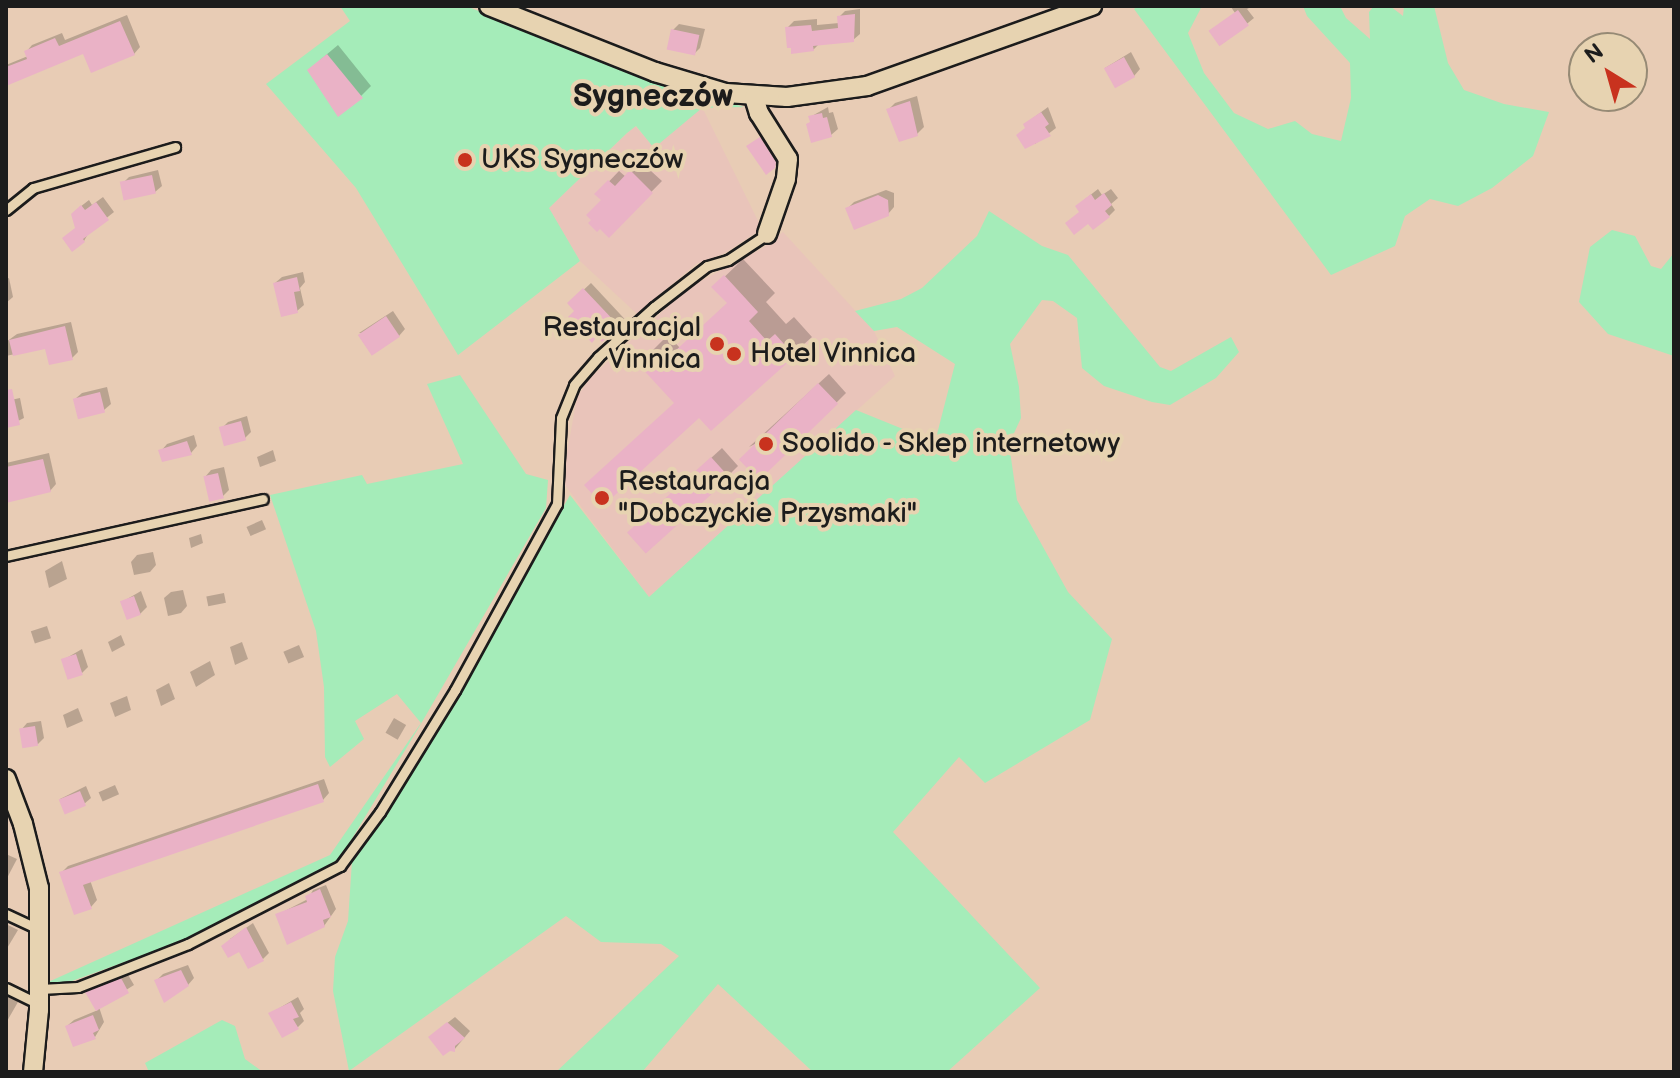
<!DOCTYPE html>
<meta charset="utf-8">
<style>
body{margin:0}
#map{position:relative;width:1680px;height:1078px;overflow:hidden;background:#e8ccb5;font-family:"Balsamiq Sans",sans-serif}
div>[style]{position:absolute}
[style*='--x']{left:calc(var(--x)*1px);top:calc(var(--y)*1px);width:calc(var(--w)*1px);rotate:calc(var(--a)*1deg)}
.built>*{inset:0;background:#e9c4ba}
.green>*{inset:0;background:#a5ecb9}
.shadow>*{inset:0;background:#0003;transform-origin:0 0}
.building>*{inset:0;background:#eab2c6;transform-origin:0 0}
.roads{filter:drop-shadow(2px 0 #1c1c1c) drop-shadow(-2px 0 #1c1c1c) drop-shadow(0 2px #1c1c1c) drop-shadow(0 -2px #1c1c1c)}
.lane>*{height:9px;margin:-4.5px;padding:0 4.5px;transform-origin:4.5px;border-radius:4.5px;background:#e7d3b1}
.street>*{height:18px;margin:-9px;padding:0 9px;transform-origin:9px;border-radius:9px;background:#e7d3b1}
.dots>*{width:22px;height:22px;translate:-50% -50%;box-sizing:border-box;border:4px solid #e7d3b1;border-radius:50%}
span{translate:-50% -50%;white-space:nowrap;text-align:center;line-height:1.15;-webkit-text-stroke:8px #e7d3b1;paint-order:stroke}
.poi-label{font-size:28px;color:#1c1c1c}
.left{translate:0 -50%;text-align:left}
.right{translate:-100% -50%;text-align:right}
.quarter-label{font-size:32px;color:#1c1c1c;font-weight:700}
.frame{position:absolute;inset:0;border:8px solid #1c1c1c;pointer-events:none}
.north{position:absolute;left:1568px;top:32px;width:80px;height:80px;box-sizing:border-box;background:#e7d3b1;border:2px solid #968a75;border-radius:50%;rotate:323deg;font-size:22px;font-weight:700;line-height:32px;text-align:center;color:#1c1c1c}
.north::after{content:'';display:block;margin:auto;width:28px;height:36px;background:#c8321e;clip-path:polygon(50% 0,100% 100%,50% 72%,0 100%)}
</style>
<div id="map">
<div class="built">
<div style="clip-path:polygon(702px 107px,762px 229px,723px 254px,696px 264px,637px 314px,580px 261px,549px 208px,635px 126px,654px 147px)"></div>
<div style="clip-path:polygon(783px 232px,874px 331px,895px 376px,649px 597px,562px 481px,577px 397px,591px 377px,688px 288px,763px 248px)"></div>
</div>
<div class="green">
<div style="clip-path:polygon(340px 6px,466px 6px,649px 79px,744px 107px,702px 108px,654px 148px,636px 126px,627px 133px,549px 208px,580px 261px,458px 355px,356px 188px,266px 84px,350px 21px)"></div>
<div style="clip-path:polygon(1139px 6px,1202px 6px,1188px 33px,1204px 73px,1234px 113px,1268px 129px,1295px 121px,1312px 134px,1341px 141px,1351px 98px,1350px 63px,1307px 16px,1303px 6px,1340px 6px,1346px 18px,1370px 39px,1369px 12px,1374px 6px,1390px 6px,1403px 16px,1404px 6px,1434px 6px,1448px 63px,1464px 90px,1504px 104px,1549px 112px,1533px 156px,1492px 188px,1458px 206px,1430px 199px,1405px 216px,1395px 246px,1331px 275px,1134px 9px)"></div>
<div style="clip-path:polygon(989px 211px,1042px 246px,1068px 255px,1160px 367px,1171px 371px,1231px 337px,1239px 352px,1216px 378px,1170px 405px,1152px 402px,1104px 386px,1082px 368px,1077px 318px,1053px 301px,1042px 300px,1010px 344px,1019px 387px,1021px 418px,1009px 444px,1017px 500px,1068px 592px,1112px 639px,1090px 720px,985px 783px,959px 757px,893px 832px,1040px 988px,947px 1072px,813px 1072px,718px 984px,642px 1072px,556px 1072px,679px 956px,661px 944px,601px 942px,566px 916px,349px 1071px,333px 991px,335px 957px,348px 921px,352px 861px,460px 689px,570px 495px,649px 597px,856px 410px,935px 442px,955px 364px,897px 327px,874px 331px,855px 311px,901px 299px,922px 288px,977px 236px)"></div>
<div style="clip-path:polygon(1612px 230px,1635px 236px,1651px 266px,1661px 269px,1674px 253px,1674px 356px,1608px 334px,1579px 302px,1590px 247px)"></div>
<div style="clip-path:polygon(460px 375px,526px 474px,548px 480px,546px 508px,422px 722px,338px 862px,183px 941px,58px 986px,46px 983px,330px 855px,421px 723px,397px 694px,355px 721px,364px 739px,330px 767px,325px 757px,324px 687px,316px 631px,270px 495px,362px 475px,367px 484px,463px 464px,427px 384px)"></div>
<div style="clip-path:polygon(222px 1020px,235px 1026px,245px 1059px,263px 1072px,149px 1072px,145px 1063px)"></div>
</div>
<div class="shadow">
<div style="clip-path:polygon(1253px 6px,1247px 9px,1254px 18px,1222px 44px,1235px 13px,1231px 7px)"></div>
<div style="clip-path:polygon(860px 9px,860px 34px,853px 40px,819px 44px,813px 50px,787px 28px,794px 21px,817px 19px,817px 25px,839px 23px,839px 17px,845px 11px)"></div>
<div style="clip-path:polygon(127px 15px,140px 47px,134px 54px,84px 51px,6px 83px,6px 65px,28px 56px,26px 52px,32px 45px,62px 33px,65px 40px)"></div>
<div style="clip-path:polygon(679px 24px,705px 29px,700px 48px,694px 54px,673px 30px)"></div>
<div style="clip-path:polygon(338px 45px,371px 86px,361px 96px,320px 60px)"></div>
<div style="clip-path:polygon(1131px 52px,1140px 69px,1134px 76px,1105px 68px)"></div>
<div style="clip-path:polygon(917px 96px,924px 127px,917px 134px,888px 110px,895px 103px)"></div>
<div style="clip-path:polygon(828px 107px,829px 113px,833px 112px,838px 129px,831px 135px,810px 117px)"></div>
<div style="clip-path:polygon(1048px 107px,1056px 128px,1035px 144px,1025px 124px)"></div>
<div style="clip-path:polygon(768px 134px,781px 160px,774px 167px,753px 144px)"></div>
<div style="clip-path:polygon(641px 162px,662px 181px,609px 235px,603px 200px,597px 194px,619px 171px,626px 177px)"></div>
<div style="clip-path:polygon(158px 170px,162px 186px,155px 192px,122px 184px,129px 177px)"></div>
<div style="clip-path:polygon(1098px 189px,1102px 195px,1111px 189px,1118px 198px,1111px 204px,1115px 210px,1109px 216px,1084px 200px)"></div>
<div style="clip-path:polygon(886px 190px,894px 193px,894px 207px,888px 214px,847px 209px,854px 202px)"></div>
<div style="clip-path:polygon(103px 197px,114px 212px,89px 232px,84px 241px,65px 238px,77px 227px,80px 207px,89px 200px,92px 205px)"></div>
<div style="clip-path:polygon(743px 259px,775px 293px,766px 302px,786px 324px,794px 317px,812px 337px,711px 428px,699px 416px,676px 402px,640px 363px,668px 335px,680px 348px,729px 302px,714px 287px)"></div>
<div style="clip-path:polygon(303px 272px,305px 282px,300px 288px,304px 305px,297px 311px,275px 283px,282px 277px)"></div>
<div style="clip-path:polygon(9px 278px,13px 297px,6px 303px,6px 279px)"></div>
<div style="left:591px;top:283px;width:49px;height:29px;rotate:47deg"></div>
<div style="clip-path:polygon(393px 311px,405px 329px,399px 336px,359px 333px)"></div>
<div style="clip-path:polygon(71px 322px,78px 352px,72px 358px,47px 347px,6px 356px,6px 342px,17px 334px)"></div>
<div style="clip-path:polygon(829px 374px,846px 393px,836px 403px,749px 447px)"></div>
<div style="clip-path:polygon(107px 387px,111px 404px,104px 410px,75px 399px,82px 393px)"></div>
<div style="clip-path:polygon(20px 398px,24px 418px,6px 427px,6px 401px)"></div>
<div style="clip-path:polygon(247px 416px,251px 432px,245px 438px,221px 429px,228px 422px)"></div>
<div style="clip-path:polygon(194px 435px,197px 446px,191px 453px,161px 451px,167px 444px)"></div>
<div style="clip-path:polygon(722px 448px,738px 466px,728px 476px,640px 523px)"></div>
<div style="clip-path:polygon(273px 450px,276px 461px,260px 467px,257px 457px)"></div>
<div style="clip-path:polygon(49px 453px,56px 484px,50px 491px,6px 501px,6px 463px)"></div>
<div style="clip-path:polygon(224px 467px,229px 490px,223px 496px,205px 477px,211px 470px)"></div>
<div style="left:262px;top:520px;width:10px;height:17px;rotate:66deg"></div>
<div style="clip-path:polygon(201px 534px,203px 543px,191px 548px,189px 538px)"></div>
<div style="clip-path:polygon(153px 552px,156px 565px,150px 572px,134px 575px,131px 562px,137px 555px)"></div>
<div style="clip-path:polygon(62px 561px,67px 579px,49px 588px,45px 571px)"></div>
<div style="clip-path:polygon(183px 590px,187px 606px,181px 613px,168px 616px,164px 598px,171px 592px)"></div>
<div style="clip-path:polygon(141px 591px,147px 607px,140px 614px,122px 602px)"></div>
<div style="left:224px;top:593px;width:10px;height:18px;rotate:79deg"></div>
<div style="left:47px;top:626px;width:13px;height:17px;rotate:72deg"></div>
<div style="clip-path:polygon(121px 635px,125px 645px,112px 652px,108px 642px)"></div>
<div style="clip-path:polygon(242px 642px,248px 659px,235px 665px,230px 647px)"></div>
<div style="left:299px;top:645px;width:13px;height:17px;rotate:67deg"></div>
<div style="clip-path:polygon(82px 649px,88px 667px,82px 673px,63px 660px)"></div>
<div style="clip-path:polygon(210px 661px,215px 675px,196px 687px,190px 672px)"></div>
<div style="clip-path:polygon(169px 683px,175px 699px,161px 706px,156px 690px)"></div>
<div style="clip-path:polygon(127px 696px,131px 710px,115px 717px,110px 703px)"></div>
<div style="clip-path:polygon(78px 708px,83px 721px,67px 728px,63px 715px)"></div>
<div style="left:394px;top:718px;width:14px;height:17px;rotate:30deg"></div>
<div style="clip-path:polygon(41px 721px,44px 738px,37px 745px,21px 730px,27px 723px)"></div>
<div style="clip-path:polygon(324px 779px,329px 793px,323px 800px,90px 880px,97px 900px,91px 907px,62px 872px,68px 866px)"></div>
<div style="left:115px;top:785px;width:10px;height:18px;rotate:66deg"></div>
<div style="clip-path:polygon(86px 786px,91px 798px,84px 804px,60px 799px)"></div>
<div style="clip-path:polygon(6px 854px,17px 859px,6px 880px)"></div>
<div style="clip-path:polygon(326px 885px,336px 909px,324px 926px,277px 915px,308px 899px,313px 890px)"></div>
<div style="clip-path:polygon(253px 923px,269px 953px,263px 959px,230px 939px)"></div>
<div style="clip-path:polygon(6px 924px,18px 930px,6px 950px)"></div>
<div style="clip-path:polygon(188px 965px,194px 978px,188px 985px,156px 981px,163px 974px)"></div>
<div style="clip-path:polygon(127px 973px,134px 985px,99px 1007px,104px 1022px,95px 1037px,67px 1026px,74px 1020px,98px 1010px,87px 993px,94px 986px)"></div>
<div style="clip-path:polygon(6px 986px,11px 989px,7px 995px,18px 1002px,6px 1023px)"></div>
<div style="clip-path:polygon(298px 997px,304px 1009px,300px 1013px,304px 1021px,297px 1028px,271px 1013px)"></div>
<div style="clip-path:polygon(455px 1017px,470px 1031px,454px 1050px,437px 1031px)"></div>
</div>
<div class="building">
<div style="left:1238px;top:10px;width:19px;height:36px;rotate:55deg"></div>
<div style="clip-path:polygon(855px 14px,854px 42px,813px 46px,814px 51px,791px 54px,791px 48px,787px 48px,785px 27px,811px 25px,812px 31px,838px 28px,837px 16px)"></div>
<div style="clip-path:polygon(120px 21px,135px 55px,91px 73px,83px 54px,6px 86px,6px 67px,27px 59px,24px 51px,55px 38px,59px 46px)"></div>
<div style="left:671px;top:29px;width:29px;height:21px;rotate:12deg"></div>
<div style="clip-path:polygon(327px 54px,363px 98px,338px 117px,307px 70px)"></div>
<div style="left:1124px;top:57px;width:23px;height:23px;rotate:61deg"></div>
<div style="clip-path:polygon(910px 101px,918px 136px,899px 142px,886px 109px)"></div>
<div style="clip-path:polygon(1041px 112px,1049px 124px,1045px 127px,1051px 136px,1025px 149px,1016px 135px,1025px 128px,1023px 124px)"></div>
<div style="clip-path:polygon(822px 113px,823px 118px,827px 117px,832px 137px,811px 143px,806px 124px,810px 122px,808px 116px)"></div>
<div style="clip-path:polygon(760px 137px,776px 162px,775px 168px,766px 175px,746px 146px)"></div>
<div style="clip-path:polygon(630px 170px,653px 193px,609px 238px,600px 229px,597px 232px,588px 223px,591px 220px,586px 215px,601px 200px,594px 194px,608px 180px,615px 186px)"></div>
<div style="left:152px;top:175px;width:19px;height:33px;rotate:78deg"></div>
<div style="clip-path:polygon(1104px 193px,1112px 205px,1105px 211px,1110px 217px,1093px 230px,1088px 224px,1074px 235px,1065px 223px,1079px 212px,1075px 206px,1091px 194px,1095px 200px)"></div>
<div style="clip-path:polygon(878px 195px,888px 200px,889px 216px,854px 230px,845px 208px)"></div>
<div style="clip-path:polygon(96px 202px,109px 220px,83px 239px,85px 242px,72px 252px,62px 238px,75px 228px,71px 214px,81px 205px,85px 210px)"></div>
<div style="clip-path:polygon(724px 275px,758px 312px,749px 321px,767px 341px,775px 334px,795px 356px,711px 431px,699px 418px,603px 506px,584px 485px,674px 403px,637px 363px,649px 352px,661px 364px,727px 303px,711px 287px)"></div>
<div style="clip-path:polygon(297px 277px,300px 291px,294px 292px,298px 313px,281px 317px,273px 283px)"></div>
<div style="clip-path:polygon(583px 288px,619px 326px,602px 342px,597px 336px,592px 343px,568px 317px,574px 311px,567px 303px)"></div>
<div style="left:386px;top:316px;width:25px;height:34px;rotate:56deg"></div>
<div style="clip-path:polygon(65px 326px,73px 360px,49px 365px,45px 349px,13px 356px,9px 340px)"></div>
<div style="left:818px;top:383px;width:29px;height:110px;rotate:46deg"></div>
<div style="clip-path:polygon(12px 389px,20px 425px,6px 428px,6px 390px)"></div>
<div style="left:100px;top:392px;width:21px;height:28px;rotate:76deg"></div>
<div style="left:241px;top:421px;width:20px;height:23px;rotate:75deg"></div>
<div style="clip-path:polygon(187px 441px,192px 455px,162px 462px,158px 450px)"></div>
<div style="left:711px;top:457px;width:28px;height:113px;rotate:48deg"></div>
<div style="clip-path:polygon(43px 459px,51px 492px,6px 503px,6px 467px)"></div>
<div style="left:218px;top:473px;width:26px;height:15px;rotate:77deg"></div>
<div style="left:134px;top:596px;width:20px;height:15px;rotate:70deg"></div>
<div style="left:76px;top:654px;width:22px;height:16px;rotate:72deg"></div>
<div style="left:35px;top:726px;width:20px;height:16px;rotate:81deg"></div>
<div style="clip-path:polygon(318px 784px,324px 802px,83px 885px,92px 909px,74px 915px,59px 872px)"></div>
<div style="left:80px;top:791px;width:16px;height:23px;rotate:68deg"></div>
<div style="clip-path:polygon(320px 889px,331px 917px,323px 920px,325px 927px,287px 945px,275px 914px,307px 902px,305px 896px)"></div>
<div style="clip-path:polygon(246px 927px,264px 961px,248px 969px,239px 952px,228px 958px,221px 946px)"></div>
<div style="clip-path:polygon(181px 970px,189px 986px,164px 1003px,154px 980px)"></div>
<div style="clip-path:polygon(121px 978px,129px 993px,96px 1011px,85px 992px)"></div>
<div style="clip-path:polygon(291px 1002px,299px 1017px,293px 1019px,299px 1029px,282px 1038px,268px 1013px)"></div>
<div style="clip-path:polygon(93px 1015px,99px 1030px,93px 1033px,96px 1039px,73px 1047px,65px 1026px)"></div>
<div style="clip-path:polygon(447px 1022px,465px 1038px,455px 1046px,455px 1052px,450px 1051px,443px 1056px,428px 1037px)"></div>
</div>
<div class="roads">
<div class="lane">
<div style="--x:6;--y:210;--w:35;--a:-39"></div>
<div style="--x:33;--y:188;--w:148;--a:-16.1"></div>
<div style="--x:6;--y:556;--w:263;--a:-12.5"></div>
<div style="--x:6;--y:914;--w:35;--a:25"></div>
<div style="--x:6;--y:988;--w:37;--a:26"></div>
<div style="--x:40;--y:989;--w:38;--a:-3"></div>
<div style="--x:78;--y:987;--w:118;--a:-21.4"></div>
<div style="--x:188;--y:944;--w:171;--a:-27.2"></div>
<div style="--x:340;--y:866;--w:67;--a:-53.5"></div>
<div style="--x:380;--y:812;--w:143;--a:-58.4"></div>
<div style="--x:455;--y:690;--w:212;--a:-61.3"></div>
<div style="--x:557;--y:504;--w:86;--a:-87.3"></div>
<div style="--x:561;--y:418;--w:35;--a:-68"></div>
<div style="--x:574;--y:385;--w:37;--a:-49"></div>
<div style="--x:598;--y:357;--w:75;--a:-41.8"></div>
<div style="--x:654;--y:307;--w:67;--a:-37.7"></div>
<div style="--x:707;--y:266;--w:22;--a:-16"></div>
<div style="--x:728;--y:260;--w:47;--a:-33.7"></div>
</div>
<div class="street">
<div style="--x:489;--y:6;--w:179;--a:21.7"></div>
<div style="--x:655;--y:72;--w:74;--a:16.5"></div>
<div style="--x:726;--y:93;--w:61;--a:3.8"></div>
<div style="--x:787;--y:97;--w:81;--a:-7.8"></div>
<div style="--x:867;--y:86;--w:239;--a:-19.6"></div>
<div style="--x:754;--y:97;--w:17;--a:73"></div>
<div style="--x:759;--y:113;--w:54;--a:57.8"></div>
<div style="--x:788;--y:159;--w:20;--a:96"></div>
<div style="--x:786;--y:179;--w:58;--a:109.1"></div>
<div style="--x:6;--y:779;--w:48;--a:69.3"></div>
<div style="--x:23;--y:824;--w:66;--a:76"></div>
<div style="--x:39;--y:888;--w:122;--a:90"></div>
<div style="--x:39;--y:1010;--w:62;--a:95.5"></div>
</div>
</div>
<div class="dots">
<div style="left:465px;top:160px;background:#c8321e"></div>
<div style="left:717px;top:344px;background:#c8321e"></div>
<div style="left:734px;top:354px;background:#c8321e"></div>
<div style="left:766px;top:444px;background:#c8321e"></div>
<div style="left:602px;top:498px;background:#c8321e"></div>
</div>
<div class="poi-label">
<span class="left" style="left:481px;top:160px">UKS Sygneczów</span>
<span class="right" style="left:701px;top:344px">Restauracjal<br>Vinnica</span>
<span class="left" style="left:750px;top:354px">Hotel Vinnica</span>
<span class="left" style="left:782px;top:444px">Soolido - Sklep internetowy</span>
<span class="left" style="left:618px;top:498px">Restauracja<br>"Dobczyckie Przysmaki"</span>
</div>
<div class="quarter-label">
<span style="left:653px;top:97px">Sygneczów</span>
</div>
<div class="frame"></div>
<div class="north">N</div>
</div>
